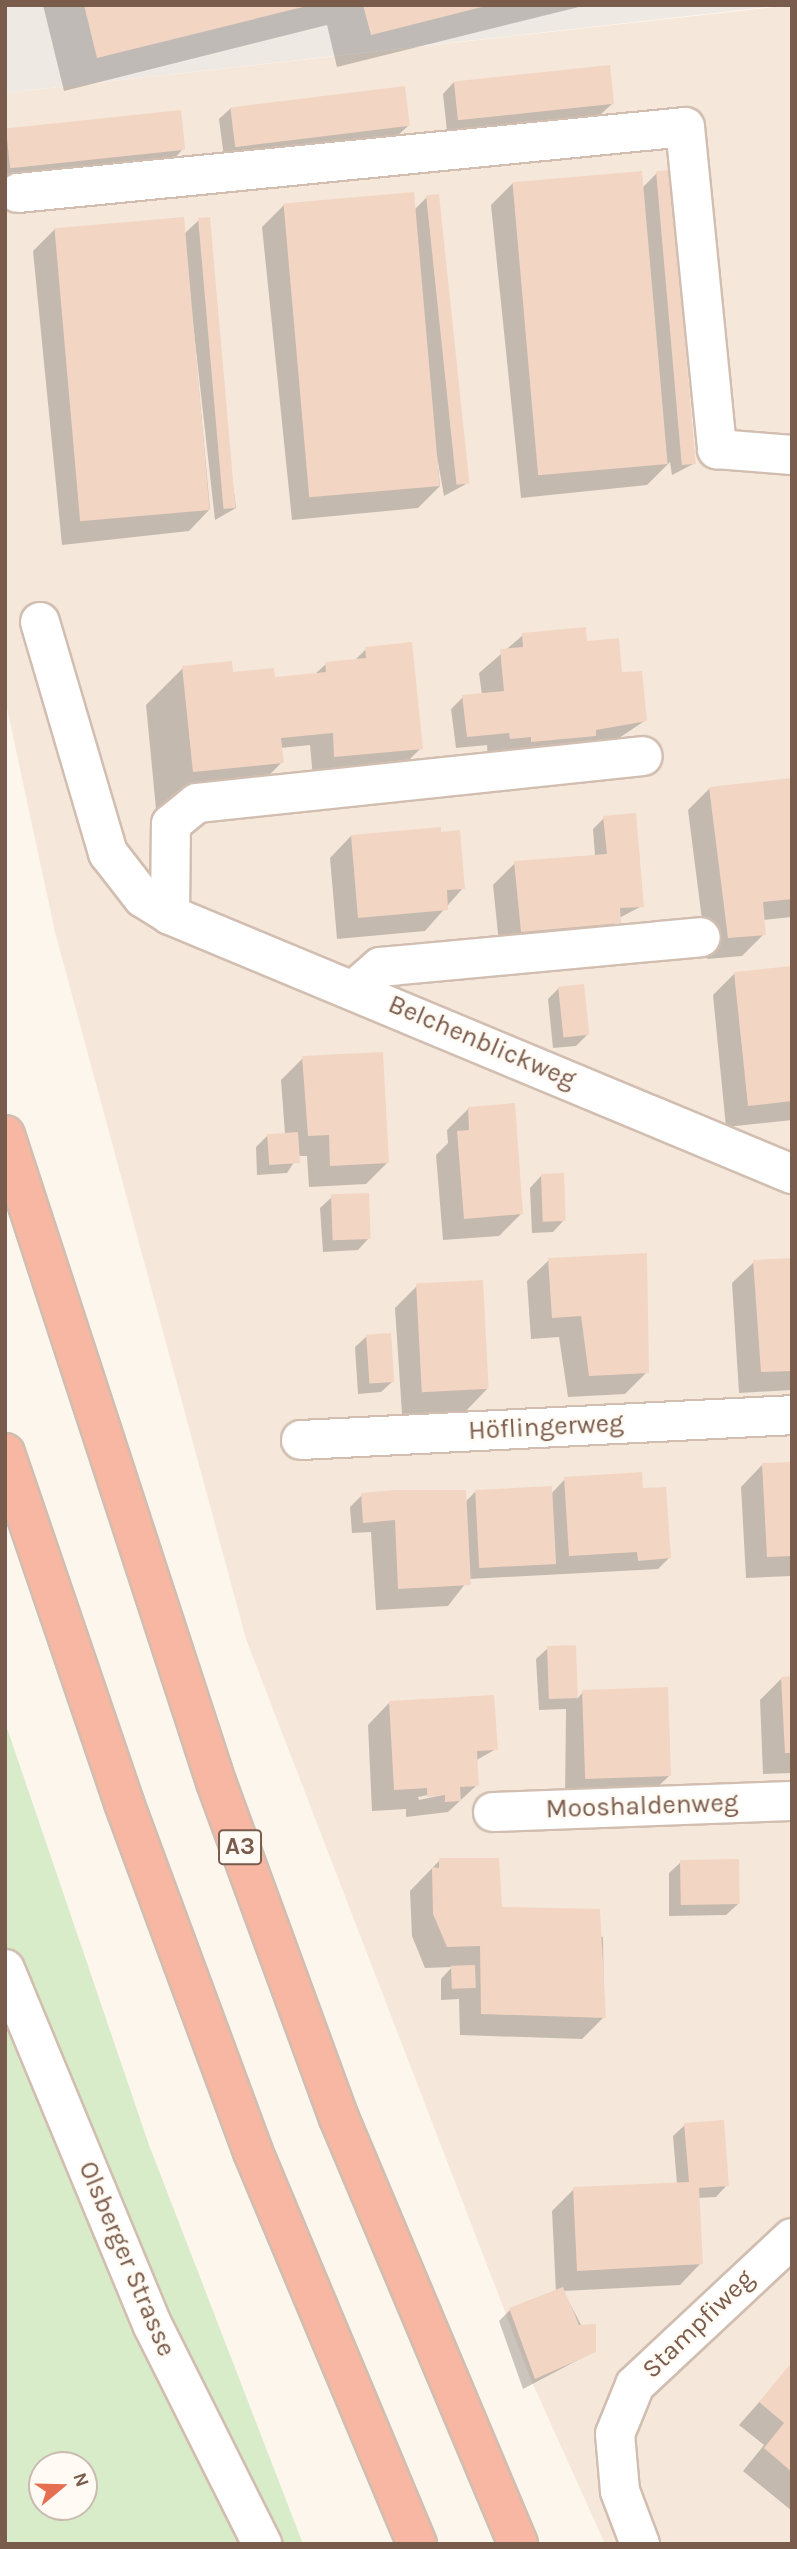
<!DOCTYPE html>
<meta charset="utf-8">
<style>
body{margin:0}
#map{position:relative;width:797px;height:2549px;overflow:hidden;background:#fdf6ec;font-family:Karla,sans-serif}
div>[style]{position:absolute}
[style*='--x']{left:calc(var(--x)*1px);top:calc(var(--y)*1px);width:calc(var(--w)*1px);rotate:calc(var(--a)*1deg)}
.residential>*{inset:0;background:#f5e8da}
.industrial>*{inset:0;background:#efe9e4}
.green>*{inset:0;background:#d8ecc9}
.shadow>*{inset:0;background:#0003}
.building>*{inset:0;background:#f3d5c3;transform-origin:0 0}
.roads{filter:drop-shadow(2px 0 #d1beb0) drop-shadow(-2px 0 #d1beb0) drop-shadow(0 2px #d1beb0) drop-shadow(0 -2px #d1beb0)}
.minor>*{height:38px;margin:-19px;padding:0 19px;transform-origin:19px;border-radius:19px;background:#fff}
.highway>*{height:38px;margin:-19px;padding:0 19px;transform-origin:19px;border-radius:19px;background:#f7b7a3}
span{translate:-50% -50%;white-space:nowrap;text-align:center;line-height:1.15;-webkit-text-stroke:5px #fffaf3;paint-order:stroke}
.shield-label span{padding:2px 5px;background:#fffaf3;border:2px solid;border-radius:5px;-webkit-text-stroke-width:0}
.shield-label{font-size:24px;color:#7a5c4d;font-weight:700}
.street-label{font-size:26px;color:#7a5c4d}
.frame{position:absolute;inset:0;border:7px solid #7a5c4d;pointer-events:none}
.north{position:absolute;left:28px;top:2451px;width:70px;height:70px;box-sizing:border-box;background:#fffaf3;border:2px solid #cabbb1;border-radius:50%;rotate:71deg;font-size:19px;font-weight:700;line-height:28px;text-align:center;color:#7a5c4d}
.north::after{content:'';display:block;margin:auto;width:24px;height:32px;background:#e76f51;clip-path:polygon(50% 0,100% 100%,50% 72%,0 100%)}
</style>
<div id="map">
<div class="residential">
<div style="clip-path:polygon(792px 5px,792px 2544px,605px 2544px,532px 2382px,246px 1639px,55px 932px,5px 699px,5px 93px)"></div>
</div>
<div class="industrial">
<div style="clip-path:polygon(5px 5px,785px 5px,5px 93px)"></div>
</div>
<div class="green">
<div style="clip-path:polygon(evenodd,5px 1722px,149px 2145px,303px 2544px,5px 2544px,5px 1722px,42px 2465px,84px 2465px,84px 2507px,42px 2507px,42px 2465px)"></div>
</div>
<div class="shadow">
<div style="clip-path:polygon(43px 5px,587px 5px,337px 67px,327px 25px,64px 91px)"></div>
<div style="clip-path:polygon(454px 82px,612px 104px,600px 115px,447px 131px,443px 94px)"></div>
<div style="clip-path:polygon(231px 108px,408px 126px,396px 137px,224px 157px,219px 119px)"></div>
<div style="clip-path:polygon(7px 129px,183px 149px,172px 161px,5px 177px)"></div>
<div style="clip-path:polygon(657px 173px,695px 463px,672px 475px,670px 462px,647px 485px,521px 498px,491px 205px,513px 183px,642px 188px)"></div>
<div style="clip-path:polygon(427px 197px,466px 484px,444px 496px,437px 456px,440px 486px,418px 508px,292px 520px,262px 227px,284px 205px,414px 210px)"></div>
<div style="clip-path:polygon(199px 220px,236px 508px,215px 520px,192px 314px,210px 509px,189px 531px,62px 545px,33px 251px,55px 229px,184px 234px)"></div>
<div style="clip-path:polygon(523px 635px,621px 674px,646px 720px,604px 748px,488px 761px,487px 745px,456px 748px,451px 709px,463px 697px,482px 695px,479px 673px)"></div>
<div style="clip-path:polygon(366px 649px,421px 748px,399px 770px,313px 778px,310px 745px,281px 748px,282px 762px,245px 800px,156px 809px,146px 705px,183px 668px,274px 681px,315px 674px,326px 664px,354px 661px)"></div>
<div style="clip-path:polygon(792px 780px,792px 917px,763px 920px,764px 934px,742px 956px,707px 959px,688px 810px,710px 788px)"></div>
<div style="clip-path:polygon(604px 818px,642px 906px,619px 918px,598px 945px,500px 953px,493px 885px,515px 863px,595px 856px,593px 829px)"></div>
<div style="clip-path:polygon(351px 836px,463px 888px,425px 931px,337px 939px,330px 858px)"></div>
<div style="clip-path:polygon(792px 968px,792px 1120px,726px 1127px,713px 995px,735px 973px)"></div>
<div style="clip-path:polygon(559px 988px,588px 1034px,576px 1046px,553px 1048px,548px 999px)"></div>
<div style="clip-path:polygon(303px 1058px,388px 1162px,366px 1184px,309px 1187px,307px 1156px,298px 1156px,287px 1173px,257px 1175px,256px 1147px,268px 1135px,285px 1134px,281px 1080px)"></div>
<div style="clip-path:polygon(469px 1108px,521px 1214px,499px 1236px,443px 1240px,436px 1155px,448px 1143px,447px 1130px)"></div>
<div style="clip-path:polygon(541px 1176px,564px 1220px,553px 1232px,532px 1233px,530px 1188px)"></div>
<div style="clip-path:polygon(332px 1197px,369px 1238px,358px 1250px,323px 1252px,320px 1208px)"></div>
<div style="clip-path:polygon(792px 1259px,792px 1390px,739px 1393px,732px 1283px,754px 1262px)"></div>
<div style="clip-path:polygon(549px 1260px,647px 1372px,625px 1394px,568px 1397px,559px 1337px,531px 1339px,527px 1281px)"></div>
<div style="clip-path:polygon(417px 1286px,487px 1389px,466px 1411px,402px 1414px,395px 1308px)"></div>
<div style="clip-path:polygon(367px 1336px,393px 1381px,381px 1392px,358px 1394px,355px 1347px)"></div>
<div style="clip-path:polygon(792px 1463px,792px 1576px,746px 1578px,741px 1487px,762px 1465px)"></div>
<div style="clip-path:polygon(565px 1479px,641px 1490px,669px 1558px,658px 1569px,469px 1579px,448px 1606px,376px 1610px,371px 1532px,352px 1533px,350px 1507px,362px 1495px,465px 1502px,475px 1492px,551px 1494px)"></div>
<div style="clip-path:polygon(575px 1647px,577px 1699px,583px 1692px,669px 1776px,647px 1797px,565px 1801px,566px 1709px,539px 1710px,536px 1659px,548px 1648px)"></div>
<div style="clip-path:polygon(782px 1678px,792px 1678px,792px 1773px,763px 1774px,760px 1700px)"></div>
<div style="clip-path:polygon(evenodd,389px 1703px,496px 1749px,475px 1761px,477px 1785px,448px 1812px,406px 1817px,406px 1809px,372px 1811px,368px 1725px,389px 1703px,456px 1789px,452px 1793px,419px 1800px,418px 1797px,456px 1789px)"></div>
<div style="clip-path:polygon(440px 1860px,500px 1912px,603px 1937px,604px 2017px,582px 2039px,460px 2035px,459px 1999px,441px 2000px,441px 1979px,452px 1967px,425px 1968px,412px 1936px,410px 1891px)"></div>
<div style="clip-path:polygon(681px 1862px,738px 1904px,726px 1915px,669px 1916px,669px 1873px)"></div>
<div style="clip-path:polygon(685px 2125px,727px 2185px,716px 2197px,697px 2198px,701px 2263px,680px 2285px,563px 2291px,595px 2351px,523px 2389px,499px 2321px,510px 2310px,556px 2292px,552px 2211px,574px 2189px,677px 2184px,673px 2136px)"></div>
<div style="clip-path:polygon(792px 2365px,792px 2511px,743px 2471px,764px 2445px,739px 2425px)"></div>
</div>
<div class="building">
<div style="clip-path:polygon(84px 5px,307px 5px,307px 6px,97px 58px)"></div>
<div style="clip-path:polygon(363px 5px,486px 5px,486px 6px,371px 35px)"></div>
<div style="left:610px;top:65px;width:39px;height:157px;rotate:84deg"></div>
<div style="left:405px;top:86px;width:40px;height:176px;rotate:83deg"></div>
<div style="left:181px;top:110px;width:40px;height:176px;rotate:84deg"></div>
<div style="left:670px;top:170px;width:295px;height:14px;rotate:85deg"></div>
<div style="left:642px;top:171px;width:294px;height:130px;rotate:85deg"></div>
<div style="left:414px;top:192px;width:295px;height:131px;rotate:85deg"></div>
<div style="left:439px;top:194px;width:291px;height:13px;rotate:84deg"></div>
<div style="left:184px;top:217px;width:294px;height:130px;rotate:85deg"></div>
<div style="left:210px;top:217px;width:292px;height:12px;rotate:85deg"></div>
<div style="clip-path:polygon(586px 627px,587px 641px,619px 638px,622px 672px,642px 671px,647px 721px,596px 730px,596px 736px,531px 742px,531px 737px,510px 739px,509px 733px,467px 737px,462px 695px,504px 691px,500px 649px,523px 647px,522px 633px)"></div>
<div style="clip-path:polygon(412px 642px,423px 749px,334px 757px,333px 733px,281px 738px,284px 763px,193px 772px,182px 666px,232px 661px,233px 672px,274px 668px,275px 677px,326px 672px,325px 662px,366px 658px,365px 647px)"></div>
<div style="clip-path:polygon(792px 778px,792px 899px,763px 902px,766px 935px,728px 938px,709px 787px)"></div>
<div style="clip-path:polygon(636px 813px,644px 907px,620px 908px,621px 923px,521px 932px,514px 861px,607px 854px,603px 816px)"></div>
<div style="clip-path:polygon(441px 827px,441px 832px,460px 830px,465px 889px,447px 890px,448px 910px,358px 918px,351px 835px)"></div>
<div style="clip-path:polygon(792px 966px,792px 1101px,748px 1106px,734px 972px)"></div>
<div style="left:584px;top:984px;width:51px;height:26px;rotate:84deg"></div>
<div style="clip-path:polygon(383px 1052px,389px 1163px,330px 1166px,329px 1135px,308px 1136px,302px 1056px)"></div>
<div style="clip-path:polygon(515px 1103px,523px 1214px,464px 1219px,457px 1131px,469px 1130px,468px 1107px)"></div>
<div style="left:298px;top:1132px;width:31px;height:31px;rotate:86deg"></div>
<div style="left:564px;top:1173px;width:48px;height:23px;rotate:88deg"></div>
<div style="left:369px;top:1193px;width:46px;height:38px;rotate:88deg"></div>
<div style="clip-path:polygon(647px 1253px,649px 1373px,589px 1376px,581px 1316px,552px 1318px,548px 1258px)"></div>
<div style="clip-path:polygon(792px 1258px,792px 1371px,761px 1372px,753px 1260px)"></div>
<div style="left:483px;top:1280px;width:109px;height:67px;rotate:87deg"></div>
<div style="left:391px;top:1333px;width:49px;height:25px;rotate:86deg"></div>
<div style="clip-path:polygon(792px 1462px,792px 1556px,767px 1557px,762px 1463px)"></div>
<div style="clip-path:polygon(642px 1472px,643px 1488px,666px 1487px,671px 1558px,638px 1561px,637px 1552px,569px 1556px,564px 1477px)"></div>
<div style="left:552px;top:1486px;width:78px;height:77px;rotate:87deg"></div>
<div style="clip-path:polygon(394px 1490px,466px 1490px,471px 1585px,398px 1589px,395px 1520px,363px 1523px,361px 1493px)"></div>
<div style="left:576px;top:1645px;width:53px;height:29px;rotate:88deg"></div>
<div style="clip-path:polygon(792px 1676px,792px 1753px,785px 1753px,781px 1677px)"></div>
<div style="left:668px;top:1687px;width:89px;height:86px;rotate:88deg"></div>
<div style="clip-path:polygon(494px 1695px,498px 1750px,477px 1751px,479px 1786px,460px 1787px,461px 1801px,445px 1802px,445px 1795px,427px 1797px,427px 1788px,394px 1790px,389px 1701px)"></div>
<div style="clip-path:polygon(439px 1858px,499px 1858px,502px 1907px,600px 1909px,606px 2018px,481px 2014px,480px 1946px,447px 1947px,433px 1914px,432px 1867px,439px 1868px)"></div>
<div style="left:739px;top:1859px;width:45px;height:59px;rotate:89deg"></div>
<div style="left:475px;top:1965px;width:23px;height:24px;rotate:88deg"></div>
<div style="clip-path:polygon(724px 2120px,729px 2186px,699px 2188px,703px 2264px,577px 2271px,573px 2187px,689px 2182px,684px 2123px)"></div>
<div style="clip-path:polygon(563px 2287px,579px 2325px,596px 2324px,596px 2352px,535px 2379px,509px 2308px)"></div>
<div style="clip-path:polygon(792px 2362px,792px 2472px,764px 2448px,784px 2423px,759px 2402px)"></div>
</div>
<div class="roads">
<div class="minor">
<div style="--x:18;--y:193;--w:670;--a:-5.65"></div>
<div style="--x:685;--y:127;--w:324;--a:84.3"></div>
<div style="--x:717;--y:449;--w:75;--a:4.6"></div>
<div style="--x:40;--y:622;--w:241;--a:73.6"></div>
<div style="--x:108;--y:853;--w:57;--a:52.1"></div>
<div style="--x:143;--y:898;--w:32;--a:32"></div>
<div style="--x:170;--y:915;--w:674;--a:22.61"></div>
<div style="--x:170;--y:915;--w:91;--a:-89.4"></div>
<div style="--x:171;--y:824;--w:33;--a:-39"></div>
<div style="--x:197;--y:803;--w:448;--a:-6"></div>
<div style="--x:356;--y:988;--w:32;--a:-41"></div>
<div style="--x:380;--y:967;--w:322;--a:-5.3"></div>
<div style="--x:301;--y:1440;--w:492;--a:-2.9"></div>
<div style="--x:493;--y:1812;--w:299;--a:-2.1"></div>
<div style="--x:5;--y:1969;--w:386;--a:67.5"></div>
<div style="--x:153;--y:2326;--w:244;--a:63.4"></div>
<div style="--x:640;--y:2544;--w:57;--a:-110.7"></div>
<div style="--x:620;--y:2491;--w:57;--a:-95"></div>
<div style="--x:615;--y:2434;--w:53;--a:-67.8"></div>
<div style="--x:635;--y:2385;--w:215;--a:-43.1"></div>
</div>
<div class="highway">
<div style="--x:5;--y:1135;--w:681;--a:71.94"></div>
<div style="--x:216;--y:1782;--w:358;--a:69.9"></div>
<div style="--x:339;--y:2118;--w:462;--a:67.2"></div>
<div style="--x:5;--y:1453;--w:370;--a:71.2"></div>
<div style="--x:124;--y:1803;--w:372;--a:69.7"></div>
<div style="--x:253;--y:2152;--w:425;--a:67.3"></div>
</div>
</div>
<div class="shield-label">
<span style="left:240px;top:1847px">A3</span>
</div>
<div class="street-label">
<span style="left:482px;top:1042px;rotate:23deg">Belchenblickweg</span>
<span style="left:546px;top:1427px;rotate:-3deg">Höflingerweg</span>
<span style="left:642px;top:1806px;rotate:-2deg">Mooshaldenweg</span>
<span style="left:127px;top:2259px;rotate:67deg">Olsberger Strasse</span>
<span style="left:698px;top:2324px;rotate:-44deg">Stampfiweg</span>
</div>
<div class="frame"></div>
<div class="north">N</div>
</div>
